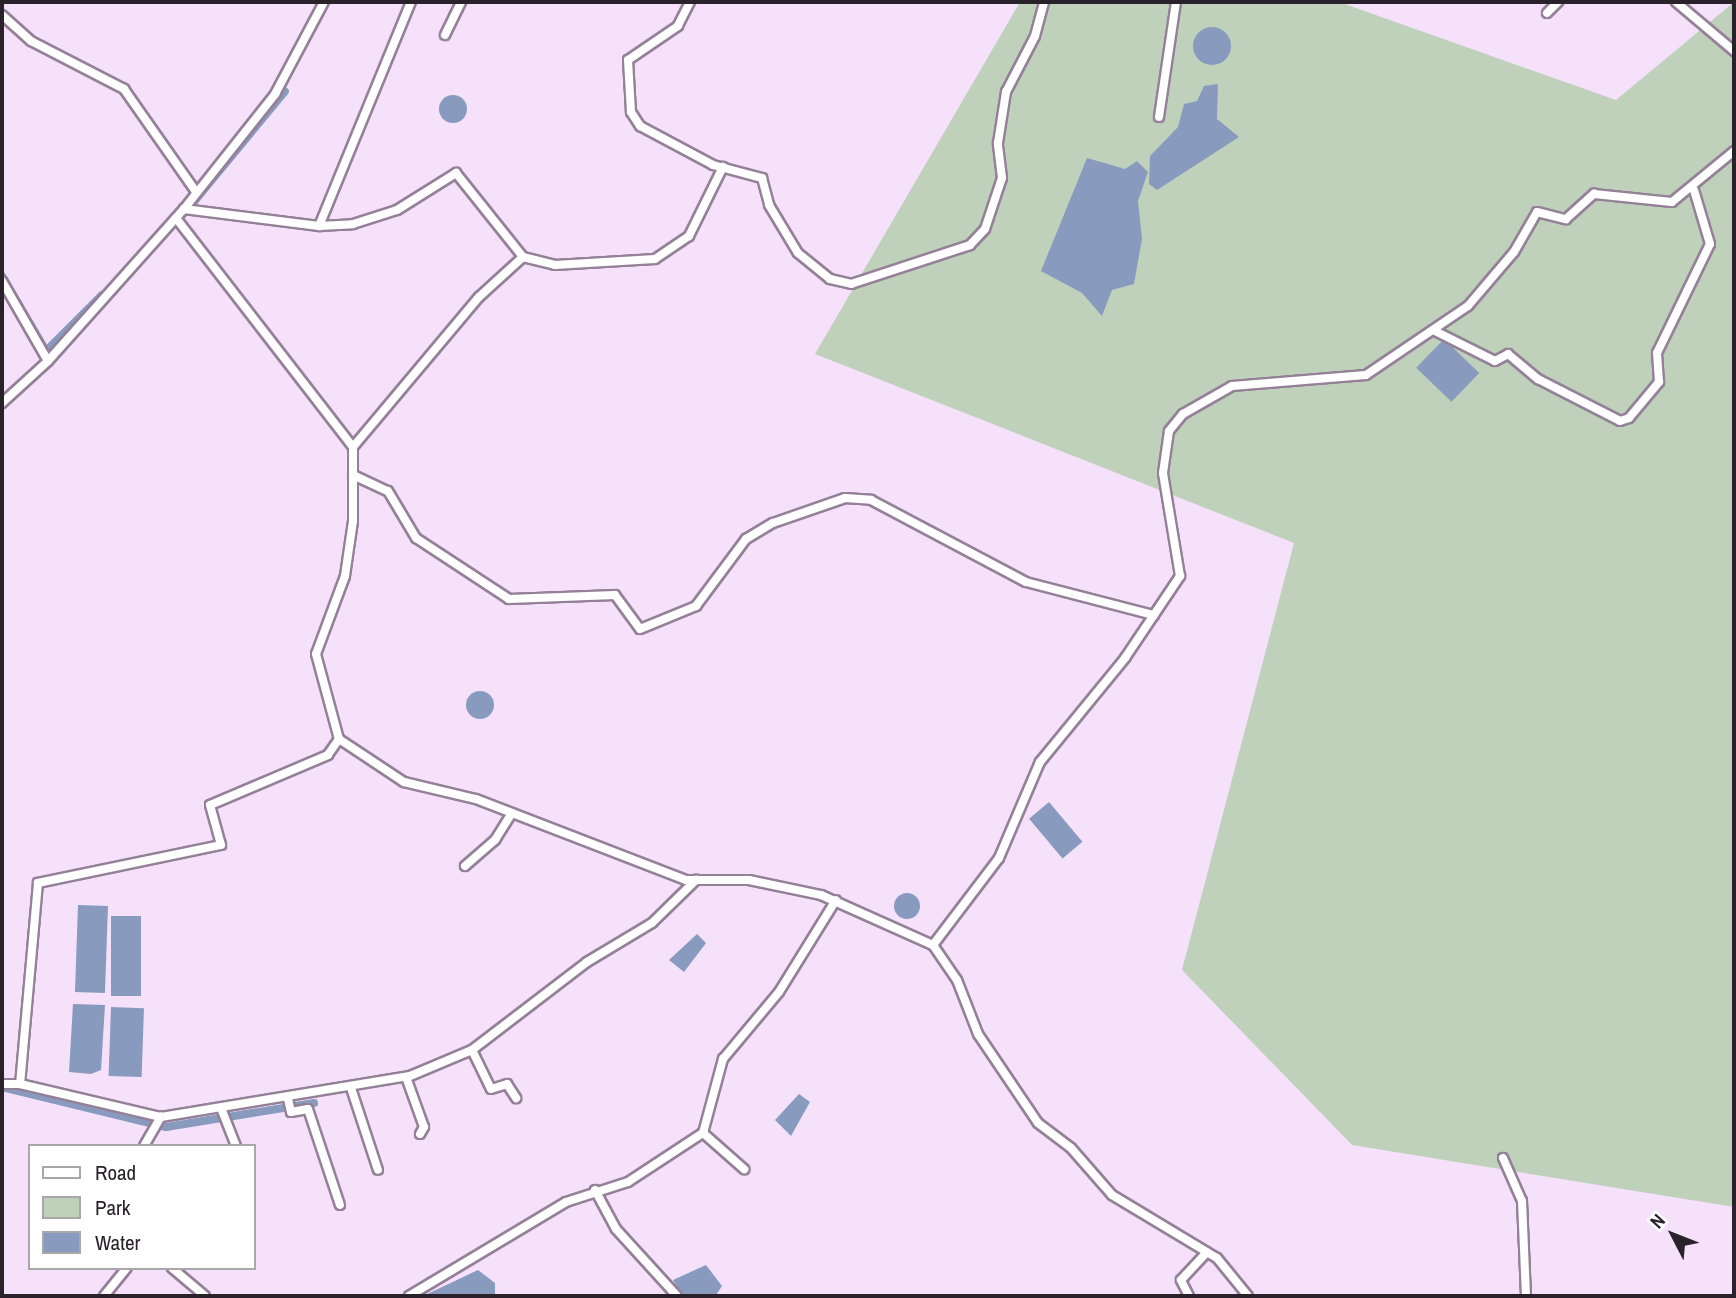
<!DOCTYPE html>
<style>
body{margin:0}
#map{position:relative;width:1736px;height:1298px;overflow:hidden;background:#f5e1fa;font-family:"Archivo Narrow",sans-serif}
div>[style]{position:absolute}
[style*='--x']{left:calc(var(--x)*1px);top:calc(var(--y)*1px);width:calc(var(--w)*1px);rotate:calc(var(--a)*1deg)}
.green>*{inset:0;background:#bfd1ba}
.water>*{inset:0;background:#889bbe;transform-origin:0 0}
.round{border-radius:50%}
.canal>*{height:8px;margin:-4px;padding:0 4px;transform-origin:4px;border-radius:4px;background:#889bbe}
.roads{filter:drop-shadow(2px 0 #948198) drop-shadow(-2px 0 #948198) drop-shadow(0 2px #948198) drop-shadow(0 -2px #948198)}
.street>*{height:8px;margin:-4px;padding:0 4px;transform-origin:4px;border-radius:4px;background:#fff}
span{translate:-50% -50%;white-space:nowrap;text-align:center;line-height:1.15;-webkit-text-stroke:7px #fff;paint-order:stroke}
.frame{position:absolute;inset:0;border:4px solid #29222b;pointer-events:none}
.legend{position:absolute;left:28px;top:1144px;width:228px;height:126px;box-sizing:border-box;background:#fff;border:2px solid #a9a7aa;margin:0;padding:9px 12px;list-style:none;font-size:21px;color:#29222b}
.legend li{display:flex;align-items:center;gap:14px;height:35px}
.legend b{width:35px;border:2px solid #a9a7aa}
.north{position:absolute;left:1638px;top:1200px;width:70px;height:70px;-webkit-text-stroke:5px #fff;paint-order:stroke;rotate:312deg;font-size:19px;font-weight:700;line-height:28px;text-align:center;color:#29222b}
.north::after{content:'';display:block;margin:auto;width:24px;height:32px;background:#29222b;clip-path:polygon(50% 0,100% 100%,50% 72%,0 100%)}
</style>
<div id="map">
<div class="green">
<div style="clip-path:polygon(1020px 2px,1339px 2px,1616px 100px,1734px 2px,1734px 1207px,1352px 1145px,1182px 970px,1294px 543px,815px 354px)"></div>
</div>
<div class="water">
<div class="round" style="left:1193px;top:27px;width:38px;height:38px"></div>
<div style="clip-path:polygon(1218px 84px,1217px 119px,1239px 137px,1157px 190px,1149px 184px,1150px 156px,1178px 127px,1184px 104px,1197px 101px,1204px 86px)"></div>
<div class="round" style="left:439px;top:95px;width:28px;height:28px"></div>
<div style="clip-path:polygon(1087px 158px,1125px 169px,1137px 161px,1148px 172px,1138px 201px,1142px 239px,1134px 284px,1112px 290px,1102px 316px,1082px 293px,1041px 271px)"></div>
<div style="left:1444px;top:339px;width:49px;height:40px;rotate:44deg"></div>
<div class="round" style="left:466px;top:691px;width:28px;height:28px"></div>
<div style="left:1049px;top:802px;width:52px;height:26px;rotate:50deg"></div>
<div class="round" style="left:894px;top:893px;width:26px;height:26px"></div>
<div style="left:78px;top:905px;width:30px;height:87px;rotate:2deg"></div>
<div style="left:111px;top:916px;width:30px;height:80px"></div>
<div style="clip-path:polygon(697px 934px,706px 943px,684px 972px,669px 960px)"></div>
<div style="clip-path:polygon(73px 1004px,105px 1005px,101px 1070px,91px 1074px,69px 1072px)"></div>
<div style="left:111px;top:1007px;width:33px;height:69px;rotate:2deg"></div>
<div style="clip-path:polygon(799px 1094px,810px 1102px,791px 1136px,775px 1120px)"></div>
<div style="clip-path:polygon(706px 1265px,722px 1286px,716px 1295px,683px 1296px,673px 1280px)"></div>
<div style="clip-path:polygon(478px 1270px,495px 1283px,495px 1296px,423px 1296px)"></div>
</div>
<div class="canal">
<div style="--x:192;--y:204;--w:146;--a:-50.5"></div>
<div style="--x:2;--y:276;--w:87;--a:59.6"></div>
<div style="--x:46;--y:351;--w:79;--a:-45"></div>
<div style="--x:2;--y:1087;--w:169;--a:13.7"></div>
<div style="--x:166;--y:1127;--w:150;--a:-9.2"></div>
</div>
<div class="roads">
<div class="street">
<div style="--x:690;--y:2;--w:27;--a:117"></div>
<div style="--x:678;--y:26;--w:60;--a:145.8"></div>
<div style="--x:628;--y:60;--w:52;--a:86.7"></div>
<div style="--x:631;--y:112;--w:17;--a:57"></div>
<div style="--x:640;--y:126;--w:83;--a:28.1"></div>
<div style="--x:713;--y:165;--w:51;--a:14.9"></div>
<div style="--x:762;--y:178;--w:28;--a:75"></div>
<div style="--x:769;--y:205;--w:56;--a:58.9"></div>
<div style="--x:798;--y:253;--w:41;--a:39.1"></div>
<div style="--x:830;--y:279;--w:22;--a:13"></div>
<div style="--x:851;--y:284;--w:125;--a:-18.1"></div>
<div style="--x:970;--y:245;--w:22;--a:-47"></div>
<div style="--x:985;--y:229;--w:54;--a:-71.6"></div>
<div style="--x:1002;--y:178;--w:35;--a:-97"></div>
<div style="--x:998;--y:143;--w:52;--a:-81.1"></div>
<div style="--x:1006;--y:92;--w:63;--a:-62.6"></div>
<div style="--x:1035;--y:36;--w:35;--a:-75"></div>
<div style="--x:1676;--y:2;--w:76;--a:40.2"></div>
<div style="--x:1547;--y:13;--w:16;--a:-45"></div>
<div style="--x:2;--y:15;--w:39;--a:42"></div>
<div style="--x:31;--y:41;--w:105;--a:27.3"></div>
<div style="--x:124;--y:89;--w:126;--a:55"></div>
<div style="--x:445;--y:35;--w:37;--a:-64"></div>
<div style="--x:1159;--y:117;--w:116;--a:-81.6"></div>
<div style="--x:184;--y:209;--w:136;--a:7.2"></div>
<div style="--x:319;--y:226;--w:242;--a:-67.7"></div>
<div style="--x:176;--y:218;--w:289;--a:52.3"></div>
<div style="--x:353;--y:447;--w:74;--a:90"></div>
<div style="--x:353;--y:521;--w:56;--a:98.3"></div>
<div style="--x:345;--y:576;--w:83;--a:110.4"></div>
<div style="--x:316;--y:654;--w:88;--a:74.9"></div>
<div style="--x:339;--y:739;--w:78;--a:33.5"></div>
<div style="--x:404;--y:782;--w:74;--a:13.3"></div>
<div style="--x:476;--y:799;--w:225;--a:21.1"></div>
<div style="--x:686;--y:880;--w:63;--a:0"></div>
<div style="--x:749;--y:880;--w:74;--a:11.8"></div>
<div style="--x:821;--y:895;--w:123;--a:24.1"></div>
<div style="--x:933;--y:945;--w:42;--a:55.6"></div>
<div style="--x:957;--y:980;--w:58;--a:68.7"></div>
<div style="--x:978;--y:1034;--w:107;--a:56"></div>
<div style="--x:1038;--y:1123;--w:41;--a:37.1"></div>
<div style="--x:1071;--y:1148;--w:62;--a:48.9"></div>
<div style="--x:1112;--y:1195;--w:122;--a:31"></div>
<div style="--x:1217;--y:1258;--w:49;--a:50.8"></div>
<div style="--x:319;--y:226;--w:34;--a:-3"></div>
<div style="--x:353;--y:224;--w:46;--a:-17.7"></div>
<div style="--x:397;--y:210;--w:70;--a:-32.1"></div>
<div style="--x:456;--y:173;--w:107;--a:51.4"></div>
<div style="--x:2;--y:281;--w:92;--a:60.1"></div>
<div style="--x:1433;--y:330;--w:69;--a:26.6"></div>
<div style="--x:1495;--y:361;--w:15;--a:-28"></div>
<div style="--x:1508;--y:354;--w:39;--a:40"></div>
<div style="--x:1538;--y:379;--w:92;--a:27.1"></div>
<div style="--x:1620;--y:421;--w:9;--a:-18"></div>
<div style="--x:1629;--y:418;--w:47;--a:-50.2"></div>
<div style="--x:1659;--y:382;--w:29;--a:-94"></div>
<div style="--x:1657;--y:353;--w:121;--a:-64.1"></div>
<div style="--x:1710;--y:244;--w:56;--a:-106.5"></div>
<div style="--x:2;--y:403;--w:62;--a:-42.4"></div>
<div style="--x:48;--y:361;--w:204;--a:-48.2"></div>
<div style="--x:184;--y:209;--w:147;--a:-51.6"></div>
<div style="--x:275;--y:94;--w:104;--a:-62"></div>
<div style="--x:353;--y:447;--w:196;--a:-50"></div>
<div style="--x:479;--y:297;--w:59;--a:-42.3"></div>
<div style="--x:523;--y:257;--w:33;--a:14"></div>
<div style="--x:555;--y:265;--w:100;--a:-3.4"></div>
<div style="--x:655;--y:259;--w:41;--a:-34.1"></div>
<div style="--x:689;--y:236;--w:77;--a:-63.8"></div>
<div style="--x:353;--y:475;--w:38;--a:25"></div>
<div style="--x:388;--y:491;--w:55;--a:59.2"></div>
<div style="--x:416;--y:538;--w:111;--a:33.3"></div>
<div style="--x:509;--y:599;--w:106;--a:-2.2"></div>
<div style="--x:615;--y:595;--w:42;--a:53.7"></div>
<div style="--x:640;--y:629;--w:61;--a:-22.3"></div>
<div style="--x:696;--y:606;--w:84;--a:-53.3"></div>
<div style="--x:746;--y:539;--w:31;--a:-31"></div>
<div style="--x:773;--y:523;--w:76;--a:-19.1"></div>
<div style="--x:845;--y:498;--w:26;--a:4"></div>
<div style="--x:871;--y:500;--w:175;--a:27.9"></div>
<div style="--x:1026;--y:582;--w:132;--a:14.5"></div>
<div style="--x:339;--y:739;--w:19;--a:125"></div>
<div style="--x:328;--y:755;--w:128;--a:157"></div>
<div style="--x:210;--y:805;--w:41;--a:74.6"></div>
<div style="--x:221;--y:845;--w:187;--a:168.3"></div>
<div style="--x:38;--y:883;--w:202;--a:95.1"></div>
<div style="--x:20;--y:1084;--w:145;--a:13.2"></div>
<div style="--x:161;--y:1117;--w:252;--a:-9.4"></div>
<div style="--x:410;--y:1076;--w:67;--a:-22.8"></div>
<div style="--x:472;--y:1050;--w:145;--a:-37.4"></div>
<div style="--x:587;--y:962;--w:76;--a:-31"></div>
<div style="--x:652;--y:923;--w:62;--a:-44.3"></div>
<div style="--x:465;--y:866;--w:40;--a:-41"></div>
<div style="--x:495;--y:840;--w:32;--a:-58"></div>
<div style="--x:933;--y:945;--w:109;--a:-52.8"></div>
<div style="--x:999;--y:858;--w:104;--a:-66.9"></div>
<div style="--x:1040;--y:762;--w:134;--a:-50.7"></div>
<div style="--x:1125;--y:658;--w:99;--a:-56.1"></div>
<div style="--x:1180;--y:576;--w:104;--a:-99.4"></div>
<div style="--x:1163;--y:473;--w:42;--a:-81.9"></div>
<div style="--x:1169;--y:431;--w:22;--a:-51"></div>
<div style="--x:1183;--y:414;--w:56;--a:-29.7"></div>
<div style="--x:1232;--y:386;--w:134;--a:-4.7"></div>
<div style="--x:1366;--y:375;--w:123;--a:-34.1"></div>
<div style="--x:1468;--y:306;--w:71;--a:-49.6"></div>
<div style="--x:1514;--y:252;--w:46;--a:-60.1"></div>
<div style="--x:1537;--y:212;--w:30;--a:14"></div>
<div style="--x:1566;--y:219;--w:38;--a:-42"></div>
<div style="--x:1594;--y:194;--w:78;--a:5.9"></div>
<div style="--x:1672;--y:202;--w:80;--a:-39.4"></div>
<div style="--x:472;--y:1050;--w:43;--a:64"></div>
<div style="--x:491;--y:1089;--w:17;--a:-17"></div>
<div style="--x:507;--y:1084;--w:17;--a:57"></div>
<div style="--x:406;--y:1077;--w:53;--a:70.2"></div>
<div style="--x:424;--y:1127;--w:8;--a:120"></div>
<div style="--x:2;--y:1084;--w:18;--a:0"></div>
<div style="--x:351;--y:1088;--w:86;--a:71.8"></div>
<div style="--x:288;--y:1099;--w:13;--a:77"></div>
<div style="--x:291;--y:1112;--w:17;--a:-10"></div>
<div style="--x:308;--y:1109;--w:101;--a:71.6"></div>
<div style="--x:221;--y:1108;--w:41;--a:68.5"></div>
<div style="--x:703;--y:1133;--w:55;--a:41.3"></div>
<div style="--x:144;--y:1146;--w:34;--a:-60"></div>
<div style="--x:1503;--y:1158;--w:47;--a:66.2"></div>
<div style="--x:1522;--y:1201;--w:95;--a:87.6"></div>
<div style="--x:595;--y:1190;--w:44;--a:61.7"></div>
<div style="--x:616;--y:1229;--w:91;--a:47.7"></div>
<div style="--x:172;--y:1268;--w:43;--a:40.3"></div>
<div style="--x:104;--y:1296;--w:36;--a:-51"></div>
<div style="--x:409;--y:1296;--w:183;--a:-30.9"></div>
<div style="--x:566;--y:1202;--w:65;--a:-17.9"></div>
<div style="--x:628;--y:1182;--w:90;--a:-33.2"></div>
<div style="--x:703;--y:1133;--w:77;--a:-74.9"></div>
<div style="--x:723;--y:1059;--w:87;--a:-50.1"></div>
<div style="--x:779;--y:992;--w:108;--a:-58.2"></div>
<div style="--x:1189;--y:1296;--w:18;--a:-117"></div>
<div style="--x:1181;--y:1280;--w:38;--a:-47"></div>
</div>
</div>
<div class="frame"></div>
<ul class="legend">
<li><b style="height:9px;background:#fff"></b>Road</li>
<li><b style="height:19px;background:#bfd1ba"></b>Park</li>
<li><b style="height:19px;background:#889bbe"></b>Water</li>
</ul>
<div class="north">N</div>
</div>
